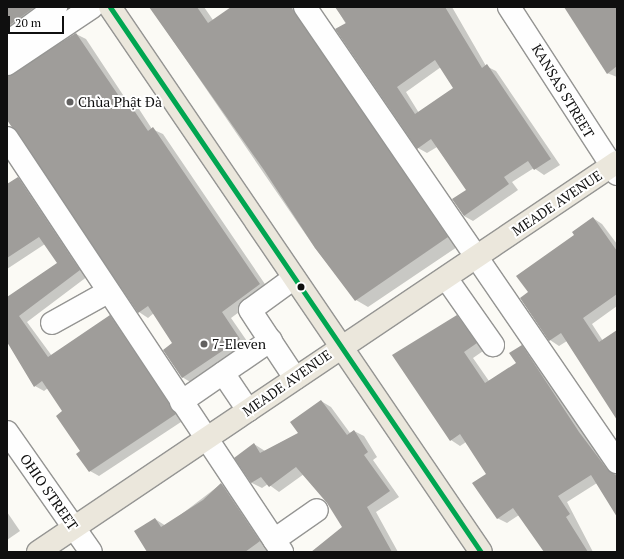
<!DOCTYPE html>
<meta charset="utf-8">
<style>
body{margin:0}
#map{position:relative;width:624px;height:559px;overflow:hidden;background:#fbfaf5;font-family:"PT Serif",serif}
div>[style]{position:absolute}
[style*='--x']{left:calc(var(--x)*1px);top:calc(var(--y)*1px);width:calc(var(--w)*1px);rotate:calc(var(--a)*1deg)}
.shadow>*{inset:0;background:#0003}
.building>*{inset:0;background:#9f9d9a}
.roads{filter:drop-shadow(1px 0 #959593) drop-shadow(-1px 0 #959593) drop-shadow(0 1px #959593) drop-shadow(0 -1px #959593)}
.minor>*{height:22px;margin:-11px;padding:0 11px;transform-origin:11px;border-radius:11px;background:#fefefe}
.major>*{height:22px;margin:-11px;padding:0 11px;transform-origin:11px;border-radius:11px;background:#ebe7dc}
.bus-1>*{height:5px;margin:-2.5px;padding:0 2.5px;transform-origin:2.5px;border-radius:2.5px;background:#00a651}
.dots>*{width:11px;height:11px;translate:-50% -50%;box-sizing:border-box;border:2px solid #fff;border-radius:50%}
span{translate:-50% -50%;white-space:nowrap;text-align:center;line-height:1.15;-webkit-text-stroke:4px #fff;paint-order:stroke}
.street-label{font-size:14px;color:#0f0f0f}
.poi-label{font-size:14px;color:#0f0f0f}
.left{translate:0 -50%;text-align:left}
.frame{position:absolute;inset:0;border:8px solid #0f0f0f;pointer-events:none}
.scale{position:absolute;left:8px;top:16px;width:56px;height:18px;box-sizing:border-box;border:2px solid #0f0f0f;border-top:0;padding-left:5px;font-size:12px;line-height:14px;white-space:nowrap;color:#0f0f0f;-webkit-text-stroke:3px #fff;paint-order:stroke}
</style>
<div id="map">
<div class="shadow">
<div style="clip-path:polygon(7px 7px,54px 7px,7px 32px)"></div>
<div style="clip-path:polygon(150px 7px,204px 7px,213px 20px,233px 7px,305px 7px,460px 245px,368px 307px,356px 300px,315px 248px)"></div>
<div style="clip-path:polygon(evenodd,336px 7px,452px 7px,486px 66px,496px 71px,560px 165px,544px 175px,534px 168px,512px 182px,518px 190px,473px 221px,464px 216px,467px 190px,437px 147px,427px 153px,418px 148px,336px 7px,441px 67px,455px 88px,419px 113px,406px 92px,441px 67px)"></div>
<div style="clip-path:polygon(565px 7px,617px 7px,617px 77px,607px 73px)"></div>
<div style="clip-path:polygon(76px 34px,86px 39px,129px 104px,139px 109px,152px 129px,163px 134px,269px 290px,231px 318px,249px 344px,192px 383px,182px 377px,174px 343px,154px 313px,148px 318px,139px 312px,7px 116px,7px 76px,14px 75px)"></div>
<div style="clip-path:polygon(18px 178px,27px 183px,88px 276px,27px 322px,52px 356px,110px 316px,119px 322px,184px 420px,99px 476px,90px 471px,64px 412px,48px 388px,44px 391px,35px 386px,7px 340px,7px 298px,58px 263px,45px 244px,7px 269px,7px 181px,9px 184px)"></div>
<div style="clip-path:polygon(593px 218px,602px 224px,617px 244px,617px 306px,592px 324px,603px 341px,617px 332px,617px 418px,567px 341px,559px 346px,550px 340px,529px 293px)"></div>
<div style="clip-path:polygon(457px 317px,467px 322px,486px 349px,473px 358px,489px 381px,517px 364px,522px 346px,531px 352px,617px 475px,617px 515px,597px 483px,567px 502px,593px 552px,545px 552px,519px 515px,507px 523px,497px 518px,487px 474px,466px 442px,460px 446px,451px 440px,394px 356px)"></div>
<div style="clip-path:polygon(321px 401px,331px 407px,350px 433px,354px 431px,364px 436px,377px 457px,373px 460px,399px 497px,376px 512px,398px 552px,313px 552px,343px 528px,328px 502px,304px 474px,279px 492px,268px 484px,262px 488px,252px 483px,236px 458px,254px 444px,265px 451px,299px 433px)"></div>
<div style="clip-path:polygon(221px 484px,230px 489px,272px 552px,150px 552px,155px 519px,166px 526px)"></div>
<div style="clip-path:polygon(7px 512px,20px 531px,7px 540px)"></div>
</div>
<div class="building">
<div style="clip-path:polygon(7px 7px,35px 7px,7px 27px)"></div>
<div style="clip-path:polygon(149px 7px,197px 7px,208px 23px,231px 7px,291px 7px,448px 237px,355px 301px,315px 248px,264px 170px)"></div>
<div style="clip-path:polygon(evenodd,335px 7px,445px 7px,482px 68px,487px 64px,551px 159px,534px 170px,528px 161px,504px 177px,509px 184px,464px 216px,452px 199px,466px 190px,431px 139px,417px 149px,335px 29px,346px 23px,335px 7px,435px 60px,453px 88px,415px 114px,397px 87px,435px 60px)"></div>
<div style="clip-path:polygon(564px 7px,617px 7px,617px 66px,607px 74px)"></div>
<div style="clip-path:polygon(76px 33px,125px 105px,129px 103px,148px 131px,153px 127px,260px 284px,222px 312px,240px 339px,182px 378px,163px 350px,172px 343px,148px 306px,138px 313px,7px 120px,7px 76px)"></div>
<div style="clip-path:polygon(18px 177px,80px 270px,19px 316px,48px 357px,110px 315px,176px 414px,89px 472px,76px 454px,80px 451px,56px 416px,62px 411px,42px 381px,34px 387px,7px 342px,7px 297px,57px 263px,39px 237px,7px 258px,7px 184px)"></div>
<div style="clip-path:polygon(593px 217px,617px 251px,617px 294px,583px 318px,599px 342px,617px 330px,617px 420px,561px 333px,549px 341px,520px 298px,528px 292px,516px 276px,574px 235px,572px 232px)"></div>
<div style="clip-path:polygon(457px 315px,477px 343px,464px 352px,485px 383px,516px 363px,509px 353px,522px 345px,579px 432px,607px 469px,617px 476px,617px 517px,591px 475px,558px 496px,570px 514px,566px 517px,588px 552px,544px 552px,513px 508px,497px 519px,472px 483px,486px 474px,460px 434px,450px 441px,392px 355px)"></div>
<div style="clip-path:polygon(321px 400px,347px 435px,354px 430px,368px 452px,364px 455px,390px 491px,367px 507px,392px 552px,311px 552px,342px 527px,327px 503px,296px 467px,269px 487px,261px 477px,251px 483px,234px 458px,254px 443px,260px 453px,298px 433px,290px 422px)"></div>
<div style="clip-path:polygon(221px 483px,260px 541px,245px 552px,147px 552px,134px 531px,155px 518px,161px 527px,203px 500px)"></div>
</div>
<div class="roads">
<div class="minor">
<div style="--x:305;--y:7;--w:552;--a:55.56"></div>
<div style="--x:509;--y:7;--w:199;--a:57.1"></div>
<div style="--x:7;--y:43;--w:61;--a:-36.3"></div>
<div style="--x:7;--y:64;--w:102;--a:-33.8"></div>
<div style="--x:7;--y:138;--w:497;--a:56.4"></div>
<div style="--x:294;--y:278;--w:54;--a:144"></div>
<div style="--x:250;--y:310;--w:82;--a:56.5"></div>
<div style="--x:446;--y:278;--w:82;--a:55"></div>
<div style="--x:52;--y:323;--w:64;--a:-29"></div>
<div style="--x:223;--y:373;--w:45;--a:56"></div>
<div style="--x:181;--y:402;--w:109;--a:-34.6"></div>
<div style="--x:7;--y:432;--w:146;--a:55"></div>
<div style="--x:274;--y:540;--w:52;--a:-34.9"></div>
</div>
<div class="major">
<div style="--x:110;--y:7;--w:659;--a:55.76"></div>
<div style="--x:38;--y:552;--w:698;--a:-33.96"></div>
</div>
</div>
<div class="bus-1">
<div style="--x:110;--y:7;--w:659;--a:55.76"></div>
</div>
<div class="dots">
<div style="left:70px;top:102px;background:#626160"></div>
<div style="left:301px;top:287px;background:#0f0f0f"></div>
<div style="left:204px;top:344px;background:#626160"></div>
</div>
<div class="street-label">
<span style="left:563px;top:91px;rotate:59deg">KANSAS STREET</span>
<span style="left:557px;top:203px;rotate:-34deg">MEADE AVENUE</span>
<span style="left:287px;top:383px;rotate:-35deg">MEADE AVENUE</span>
<span style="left:49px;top:492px;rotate:55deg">OHIO STREET</span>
</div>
<div class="poi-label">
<span class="left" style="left:78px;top:102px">Chùa Phật Đà</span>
<span class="left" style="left:212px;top:344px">7-Eleven</span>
</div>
<div class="frame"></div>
<div class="scale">20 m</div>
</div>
